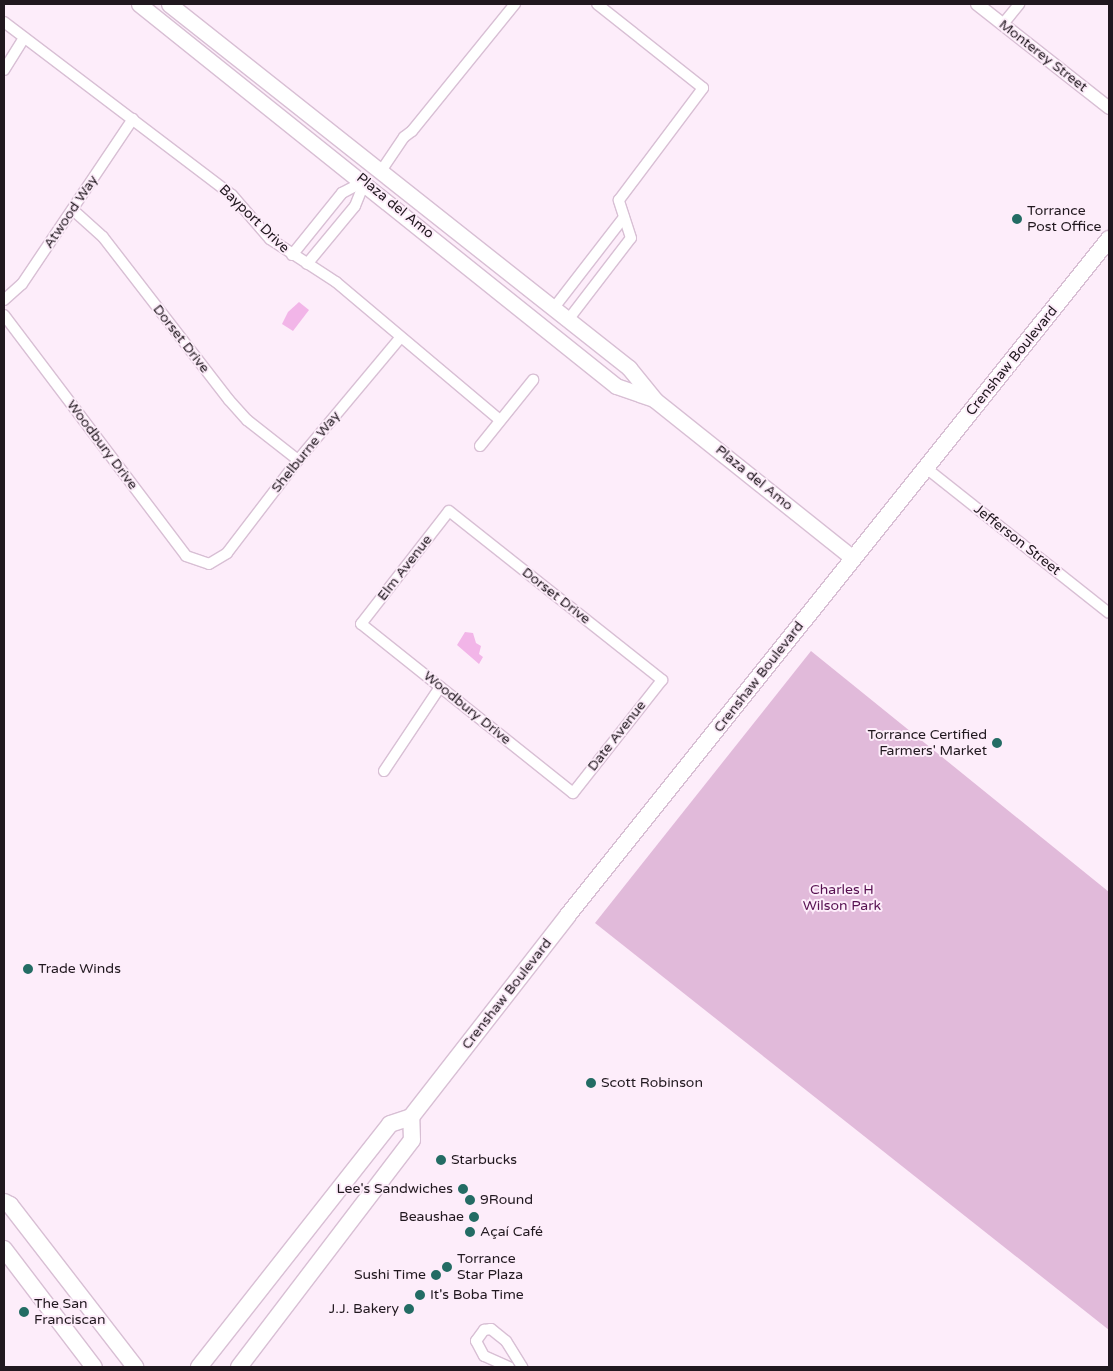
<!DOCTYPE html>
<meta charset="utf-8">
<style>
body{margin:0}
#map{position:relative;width:1113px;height:1371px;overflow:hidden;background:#fdedfa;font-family:"Varela Round",sans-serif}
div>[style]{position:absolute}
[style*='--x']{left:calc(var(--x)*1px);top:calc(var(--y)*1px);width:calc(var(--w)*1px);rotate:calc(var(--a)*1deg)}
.green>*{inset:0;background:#e1bada}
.water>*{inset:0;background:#f2b5e8}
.roads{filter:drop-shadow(1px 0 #d8bfd4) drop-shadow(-1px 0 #d8bfd4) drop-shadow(0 1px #d8bfd4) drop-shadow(0 -1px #d8bfd4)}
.minor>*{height:10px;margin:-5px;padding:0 5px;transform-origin:5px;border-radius:5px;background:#fff}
.tertiary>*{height:12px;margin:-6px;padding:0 6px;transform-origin:6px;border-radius:6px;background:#fff}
.secondary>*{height:15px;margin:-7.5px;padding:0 7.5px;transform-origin:7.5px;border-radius:7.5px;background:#fff}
.primary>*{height:16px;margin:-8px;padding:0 8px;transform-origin:8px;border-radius:8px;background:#fff}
.dots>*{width:14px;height:14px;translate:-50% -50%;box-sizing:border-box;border:2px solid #fdedfa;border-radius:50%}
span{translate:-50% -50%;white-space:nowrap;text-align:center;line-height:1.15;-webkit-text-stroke:4px #fdedfa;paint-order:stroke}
.street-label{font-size:14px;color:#21181f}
.poi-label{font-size:14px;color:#21181f}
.left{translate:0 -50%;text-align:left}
.right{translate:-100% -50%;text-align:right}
.park-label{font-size:14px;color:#571151}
.frame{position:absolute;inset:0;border:5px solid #21181f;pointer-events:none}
</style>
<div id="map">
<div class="green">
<div style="clip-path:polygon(811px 651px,1109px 892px,1109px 1330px,595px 923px)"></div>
</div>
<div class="water">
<div style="clip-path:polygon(299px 302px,309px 310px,293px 331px,282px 324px,288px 312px)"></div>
<div style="clip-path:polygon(465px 632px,473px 633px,476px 643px,481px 646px,479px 654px,483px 657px,479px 664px,457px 645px)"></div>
</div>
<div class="roads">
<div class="minor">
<div style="--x:4;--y:22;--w:286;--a:37.2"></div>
<div style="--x:232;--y:195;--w:58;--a:49.2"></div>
<div style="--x:270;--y:239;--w:79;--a:33.1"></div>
<div style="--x:336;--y:282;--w:214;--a:40.1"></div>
<div style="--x:1003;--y:24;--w:26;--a:-51"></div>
<div style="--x:4;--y:70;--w:38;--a:-58"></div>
<div style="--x:381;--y:171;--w:41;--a:-55.9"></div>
<div style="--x:404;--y:137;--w:10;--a:-37"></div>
<div style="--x:412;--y:131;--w:164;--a:-51"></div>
<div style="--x:73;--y:210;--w:40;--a:42"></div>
<div style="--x:103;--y:237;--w:206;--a:52.3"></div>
<div style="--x:229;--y:400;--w:27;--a:48"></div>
<div style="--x:247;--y:420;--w:65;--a:38.1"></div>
<div style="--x:292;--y:255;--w:80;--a:-51.1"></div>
<div style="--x:342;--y:193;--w:26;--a:-28"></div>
<div style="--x:307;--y:264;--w:75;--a:-50.4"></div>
<div style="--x:355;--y:206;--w:27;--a:-68"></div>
<div style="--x:4;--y:300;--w:24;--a:-42"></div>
<div style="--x:22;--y:284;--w:199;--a:-56.1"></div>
<div style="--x:553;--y:309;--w:116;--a:-52.3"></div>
<div style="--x:4;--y:315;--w:302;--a:52.9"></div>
<div style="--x:186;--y:556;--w:24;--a:19"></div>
<div style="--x:209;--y:564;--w:21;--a:-31"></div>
<div style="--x:227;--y:553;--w:117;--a:-52.6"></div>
<div style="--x:298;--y:460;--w:160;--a:-50.1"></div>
<div style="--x:568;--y:320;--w:103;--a:-52.5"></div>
<div style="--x:631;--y:238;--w:40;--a:-108"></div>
<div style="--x:619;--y:200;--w:140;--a:-53.1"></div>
<div style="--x:703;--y:88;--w:135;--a:-141.6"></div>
<div style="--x:480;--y:446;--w:85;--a:-51.2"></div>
<div style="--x:926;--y:468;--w:233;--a:38.4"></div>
<div style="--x:449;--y:511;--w:272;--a:38.4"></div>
<div style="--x:662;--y:680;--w:144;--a:128.2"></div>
<div style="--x:573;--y:793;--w:271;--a:-141.4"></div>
<div style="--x:361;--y:624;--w:143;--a:-52.1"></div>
<div style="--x:384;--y:771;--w:101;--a:-56.3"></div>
<div style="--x:509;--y:1367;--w:27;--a:-156"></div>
<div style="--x:484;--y:1356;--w:17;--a:-118"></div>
<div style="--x:476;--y:1341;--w:14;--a:-54"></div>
<div style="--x:484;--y:1330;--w:7;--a:-8"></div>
<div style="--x:491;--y:1329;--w:19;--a:39"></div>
<div style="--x:506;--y:1341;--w:31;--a:58"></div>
</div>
<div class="tertiary">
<div style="--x:977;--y:4;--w:168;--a:38.2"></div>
</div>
<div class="secondary">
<div style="--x:139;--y:4;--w:611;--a:38.69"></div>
<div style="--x:616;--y:386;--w:39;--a:19"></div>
<div style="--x:169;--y:4;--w:587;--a:38.35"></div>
<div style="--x:629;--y:368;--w:41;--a:50.9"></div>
<div style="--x:655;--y:400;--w:253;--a:38.6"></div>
</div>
<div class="primary">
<div style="--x:4;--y:1202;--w:7;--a:27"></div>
<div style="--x:10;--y:1205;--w:205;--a:52.3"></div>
<div style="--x:4;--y:1249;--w:148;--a:52.7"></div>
<div style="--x:199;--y:1367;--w:309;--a:-51.8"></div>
<div style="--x:390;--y:1124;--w:22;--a:-18"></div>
<div style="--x:411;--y:1117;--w:256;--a:-52.1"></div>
<div style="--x:568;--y:915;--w:866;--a:-51.33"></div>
<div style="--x:239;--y:1367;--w:285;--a:-52.7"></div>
<div style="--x:412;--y:1140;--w:23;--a:-92"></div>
</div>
</div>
<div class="dots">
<div style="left:1017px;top:219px;background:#236c64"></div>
<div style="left:997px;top:743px;background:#236c64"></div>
<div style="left:28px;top:969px;background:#236c64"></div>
<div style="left:591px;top:1083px;background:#236c64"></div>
<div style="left:441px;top:1160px;background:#236c64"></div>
<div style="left:463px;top:1189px;background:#236c64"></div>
<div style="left:470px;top:1200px;background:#236c64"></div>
<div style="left:474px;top:1217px;background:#236c64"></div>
<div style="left:470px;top:1232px;background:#236c64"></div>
<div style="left:447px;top:1267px;background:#236c64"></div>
<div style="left:436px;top:1275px;background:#236c64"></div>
<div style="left:420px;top:1295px;background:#236c64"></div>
<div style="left:409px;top:1309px;background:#236c64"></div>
<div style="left:24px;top:1312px;background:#236c64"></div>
</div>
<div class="street-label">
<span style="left:1043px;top:56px;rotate:38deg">Monterey Street</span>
<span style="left:395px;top:206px;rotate:39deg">Plaza del Amo</span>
<span style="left:71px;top:212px;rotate:-56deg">Atwood Way</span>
<span style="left:254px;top:219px;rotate:44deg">Bayport Drive</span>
<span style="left:181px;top:339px;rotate:52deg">Dorset Drive</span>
<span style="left:1012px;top:361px;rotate:-51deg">Crenshaw Boulevard</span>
<span style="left:102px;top:445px;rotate:53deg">Woodbury Drive</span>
<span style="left:306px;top:452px;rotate:-51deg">Shelburne Way</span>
<span style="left:754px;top:478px;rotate:39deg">Plaza del Amo</span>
<span style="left:1017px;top:540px;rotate:38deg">Jefferson Street</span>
<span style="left:405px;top:568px;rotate:-52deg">Elm Avenue</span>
<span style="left:556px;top:596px;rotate:38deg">Dorset Drive</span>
<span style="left:759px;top:677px;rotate:-52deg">Crenshaw Boulevard</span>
<span style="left:467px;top:708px;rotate:39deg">Woodbury Drive</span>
<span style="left:617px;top:736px;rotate:-52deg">Date Avenue</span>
<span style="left:507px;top:994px;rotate:-52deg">Crenshaw Boulevard</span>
</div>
<div class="poi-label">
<span class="left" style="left:1027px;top:219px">Torrance<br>Post Office</span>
<span class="right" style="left:987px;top:743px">Torrance Certified<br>Farmers' Market</span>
<span class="left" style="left:38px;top:969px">Trade Winds</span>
<span class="left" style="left:601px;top:1083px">Scott Robinson</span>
<span class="left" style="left:451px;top:1160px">Starbucks</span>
<span class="right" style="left:453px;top:1189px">Lee's Sandwiches</span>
<span class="left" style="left:480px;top:1200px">9Round</span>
<span class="right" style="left:464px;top:1217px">Beaushae</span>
<span class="left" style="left:480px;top:1232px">Açaí Café</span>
<span class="left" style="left:457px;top:1267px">Torrance<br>Star Plaza</span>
<span class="right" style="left:426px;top:1275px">Sushi Time</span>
<span class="left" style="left:430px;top:1295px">It's Boba Time</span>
<span class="left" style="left:34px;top:1312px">The San<br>Franciscan</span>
<span class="right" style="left:399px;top:1309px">J.J. Bakery</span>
</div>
<div class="park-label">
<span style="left:842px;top:898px">Charles H<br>Wilson Park</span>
</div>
<div class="frame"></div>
</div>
